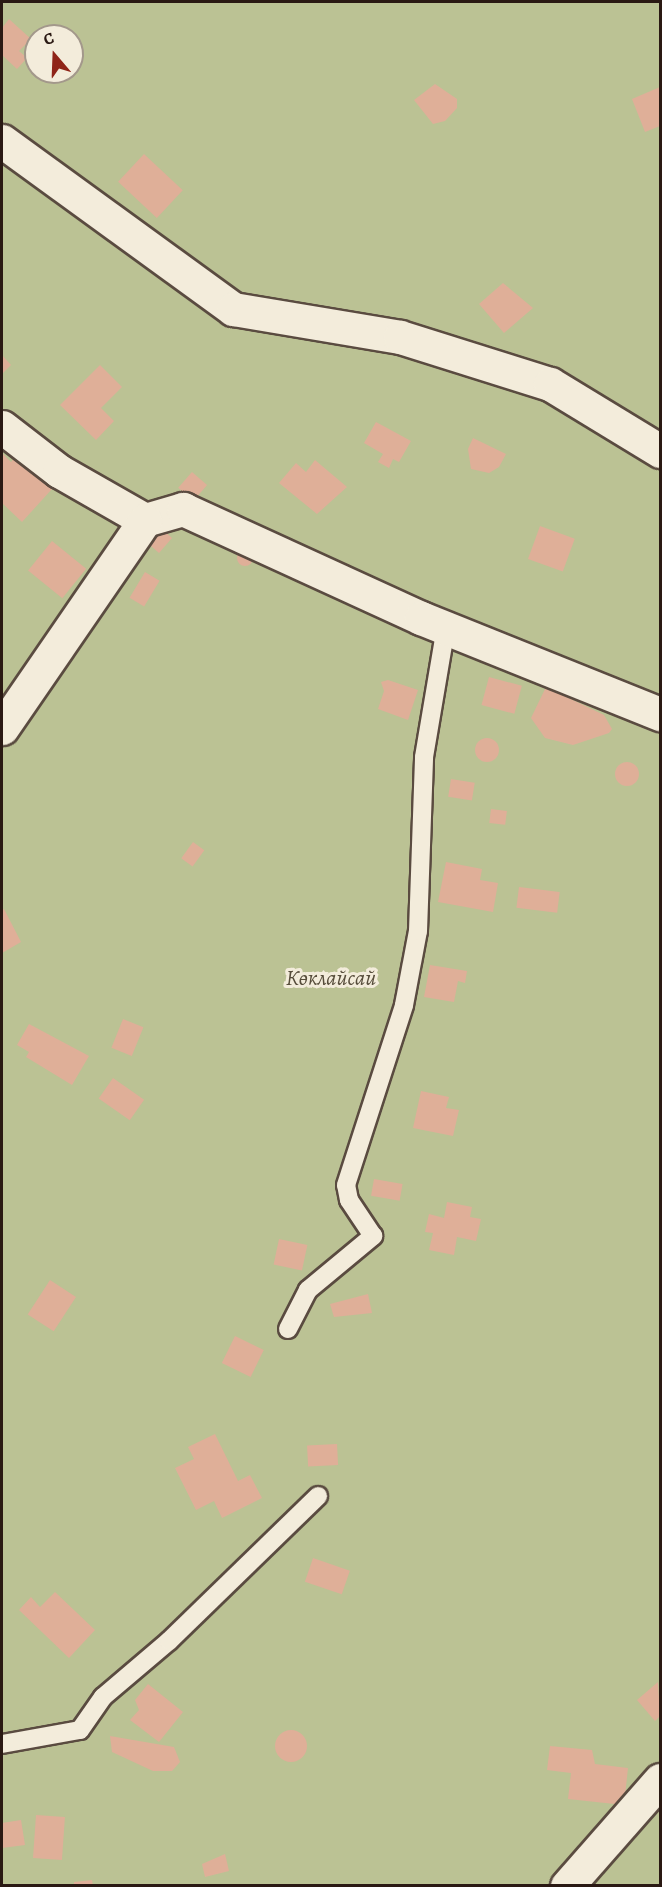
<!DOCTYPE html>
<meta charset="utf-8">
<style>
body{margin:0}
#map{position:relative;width:662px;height:1887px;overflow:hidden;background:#ece2c8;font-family:Alegreya,serif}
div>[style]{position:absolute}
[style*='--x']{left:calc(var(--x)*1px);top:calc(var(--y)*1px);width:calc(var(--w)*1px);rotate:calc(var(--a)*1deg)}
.green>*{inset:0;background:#bbc294}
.building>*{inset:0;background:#dfaf98;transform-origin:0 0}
.round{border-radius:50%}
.roads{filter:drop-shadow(2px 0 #5a4b40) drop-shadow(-2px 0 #5a4b40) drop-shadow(0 2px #5a4b40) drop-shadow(0 -2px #5a4b40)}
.lane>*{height:18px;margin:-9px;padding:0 9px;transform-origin:9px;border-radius:9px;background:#f3ecdb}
.street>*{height:33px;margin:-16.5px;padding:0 16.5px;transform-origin:16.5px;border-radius:16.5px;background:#f3ecdb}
span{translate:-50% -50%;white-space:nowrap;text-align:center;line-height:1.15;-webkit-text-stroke:6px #f3ecdb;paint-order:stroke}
.park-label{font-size:22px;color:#564c3a;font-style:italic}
.frame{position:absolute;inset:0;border:3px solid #2a1913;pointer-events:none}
.north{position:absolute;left:24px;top:24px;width:60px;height:60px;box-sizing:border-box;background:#f3ecdb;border:2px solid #a3988b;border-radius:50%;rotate:341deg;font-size:16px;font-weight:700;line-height:24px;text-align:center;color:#2a1913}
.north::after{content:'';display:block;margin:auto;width:21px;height:27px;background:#8f2418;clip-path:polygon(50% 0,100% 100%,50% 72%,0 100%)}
</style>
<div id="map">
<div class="green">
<div style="clip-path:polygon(evenodd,2px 2px,660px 2px,660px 1885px,2px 1885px,2px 2px,36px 36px,72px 36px,72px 72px,36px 72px,36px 36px)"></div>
</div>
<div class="building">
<div style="clip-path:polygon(9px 19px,31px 39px,19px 51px,27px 58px,17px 69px,2px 55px,2px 28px)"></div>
<div style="clip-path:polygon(435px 84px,457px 99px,457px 108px,445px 121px,433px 124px,414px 100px)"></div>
<div style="clip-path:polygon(660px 87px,660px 126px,645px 132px,632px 99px)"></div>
<div style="left:144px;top:154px;width:53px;height:38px;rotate:43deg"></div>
<div style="clip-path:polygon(503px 283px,533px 308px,504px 333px,479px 304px)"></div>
<div style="clip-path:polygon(2px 355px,11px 365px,2px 374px)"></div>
<div style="clip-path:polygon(100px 365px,122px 387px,101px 408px,114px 421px,96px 440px,60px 405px)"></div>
<div style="clip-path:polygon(376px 422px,411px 441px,399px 462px,393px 459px,389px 468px,378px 462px,383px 454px,364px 443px)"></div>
<div style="clip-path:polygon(473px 438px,506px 454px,499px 467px,489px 473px,471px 469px,468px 449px)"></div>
<div style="clip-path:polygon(2px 453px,11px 462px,16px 456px,52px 489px,22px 522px,2px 503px)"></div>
<div style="clip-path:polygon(315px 460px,347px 487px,317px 514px,279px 483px,296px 463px,306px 472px)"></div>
<div style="left:192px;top:472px;width:20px;height:21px;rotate:41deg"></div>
<div style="left:540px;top:526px;width:37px;height:35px;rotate:20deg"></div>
<div style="clip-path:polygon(161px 528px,172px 538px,159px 553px,144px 540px)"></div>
<div style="left:52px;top:541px;width:44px;height:38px;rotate:39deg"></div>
<div class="round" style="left:237px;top:550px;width:16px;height:16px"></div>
<div style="left:145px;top:572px;width:17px;height:30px;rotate:31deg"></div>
<div style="left:489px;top:677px;width:34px;height:29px;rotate:15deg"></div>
<div style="clip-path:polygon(388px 680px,418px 690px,408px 720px,378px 709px,384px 691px,381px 682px)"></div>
<div style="clip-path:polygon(546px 687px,604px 715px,612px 729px,609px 733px,573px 745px,545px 738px,531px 718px)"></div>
<div class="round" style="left:475px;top:738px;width:24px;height:24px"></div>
<div class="round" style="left:615px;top:762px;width:24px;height:24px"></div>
<div style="left:451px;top:779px;width:24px;height:18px;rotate:9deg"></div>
<div style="left:491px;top:809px;width:16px;height:14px;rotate:7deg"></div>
<div style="left:193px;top:842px;width:14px;height:20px;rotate:36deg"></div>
<div style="clip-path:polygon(446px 862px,482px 869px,480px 880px,498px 883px,493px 912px,438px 902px)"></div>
<div style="left:519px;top:887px;width:41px;height:21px;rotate:7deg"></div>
<div style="clip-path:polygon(4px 909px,21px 942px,2px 953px,2px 910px)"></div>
<div style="clip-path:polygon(430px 965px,467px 971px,465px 983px,458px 981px,454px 1002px,424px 997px)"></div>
<div style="left:123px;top:1019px;width:22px;height:31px;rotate:22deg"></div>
<div style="clip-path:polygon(29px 1024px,89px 1056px,72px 1085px,26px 1057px,29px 1052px,17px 1045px)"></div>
<div style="left:113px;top:1078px;width:38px;height:25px;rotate:35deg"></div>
<div style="clip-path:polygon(421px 1091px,449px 1097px,446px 1108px,459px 1110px,453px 1136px,413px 1128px)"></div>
<div style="left:374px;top:1179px;width:29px;height:17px;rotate:10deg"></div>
<div style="clip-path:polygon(447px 1202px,472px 1207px,470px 1217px,481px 1219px,476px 1241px,457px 1237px,454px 1255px,429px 1250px,433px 1233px,425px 1232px,429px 1214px,444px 1218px)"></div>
<div style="left:279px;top:1239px;width:29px;height:26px;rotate:12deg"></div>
<div style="left:50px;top:1280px;width:31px;height:41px;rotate:33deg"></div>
<div style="clip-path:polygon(368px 1294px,372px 1313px,334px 1317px,330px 1304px)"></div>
<div style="left:235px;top:1336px;width:32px;height:30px;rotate:26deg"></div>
<div style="clip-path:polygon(215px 1434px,238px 1481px,250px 1475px,262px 1498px,222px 1518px,214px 1501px,196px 1510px,175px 1468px,194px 1459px,188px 1447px)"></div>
<div style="left:337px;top:1444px;width:21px;height:30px;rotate:87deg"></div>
<div style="left:313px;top:1558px;width:39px;height:25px;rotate:19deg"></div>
<div style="clip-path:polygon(55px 1592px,95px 1630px,69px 1658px,19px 1610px,31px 1597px,40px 1607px)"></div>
<div style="clip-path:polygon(658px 1682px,660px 1716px,655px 1721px,637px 1700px)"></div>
<div style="clip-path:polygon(148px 1684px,183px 1712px,159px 1742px,130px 1720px,139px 1710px,135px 1700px)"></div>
<div class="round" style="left:275px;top:1730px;width:32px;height:32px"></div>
<div style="clip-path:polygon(110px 1736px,174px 1747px,180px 1762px,172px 1771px,153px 1771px,112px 1752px)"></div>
<div style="clip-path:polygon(550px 1746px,592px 1750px,595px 1764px,628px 1768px,624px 1805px,568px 1799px,571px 1773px,547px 1770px)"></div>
<div style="left:36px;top:1815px;width:29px;height:43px;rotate:4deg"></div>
<div style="clip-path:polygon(21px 1820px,25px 1845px,2px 1848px,2px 1823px)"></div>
<div style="clip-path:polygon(225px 1854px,229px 1871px,205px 1877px,202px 1864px)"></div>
<div style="clip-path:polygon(92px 1880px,93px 1886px,74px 1886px,74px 1882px)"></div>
</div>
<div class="roads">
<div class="lane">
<div style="--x:288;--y:1329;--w:44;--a:-62.9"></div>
<div style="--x:308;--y:1290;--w:85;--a:-39.7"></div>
<div style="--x:373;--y:1236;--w:43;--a:-123.7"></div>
<div style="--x:349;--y:1200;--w:15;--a:-101"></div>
<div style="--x:346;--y:1185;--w:189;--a:-72.1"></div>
<div style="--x:404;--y:1005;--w:75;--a:-79.3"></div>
<div style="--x:418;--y:931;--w:174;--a:-88"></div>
<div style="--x:424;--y:757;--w:132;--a:-80.4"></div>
<div style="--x:2;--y:1744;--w:79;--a:-10.2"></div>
<div style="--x:80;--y:1730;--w:40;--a:-55.1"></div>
<div style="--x:103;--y:1697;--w:87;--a:-40.3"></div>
<div style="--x:169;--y:1641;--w:208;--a:-44.2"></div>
</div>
<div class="street">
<div style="--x:2;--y:141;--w:286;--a:36"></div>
<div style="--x:233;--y:309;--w:169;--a:9.5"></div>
<div style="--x:400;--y:337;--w:157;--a:17.4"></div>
<div style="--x:550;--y:384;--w:129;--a:31.3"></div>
<div style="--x:2;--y:427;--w:72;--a:37.7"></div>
<div style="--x:59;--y:471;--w:99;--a:29.7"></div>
<div style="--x:145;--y:520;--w:40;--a:-16"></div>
<div style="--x:183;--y:509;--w:262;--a:24.6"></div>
<div style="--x:421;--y:618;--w:258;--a:21.9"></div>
<div style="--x:2;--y:728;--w:252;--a:-55.5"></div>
<div style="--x:567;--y:1886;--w:141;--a:-48.7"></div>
</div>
</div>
<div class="park-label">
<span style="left:331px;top:979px">Көклайсай</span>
</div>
<div class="frame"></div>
<div class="north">С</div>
</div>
